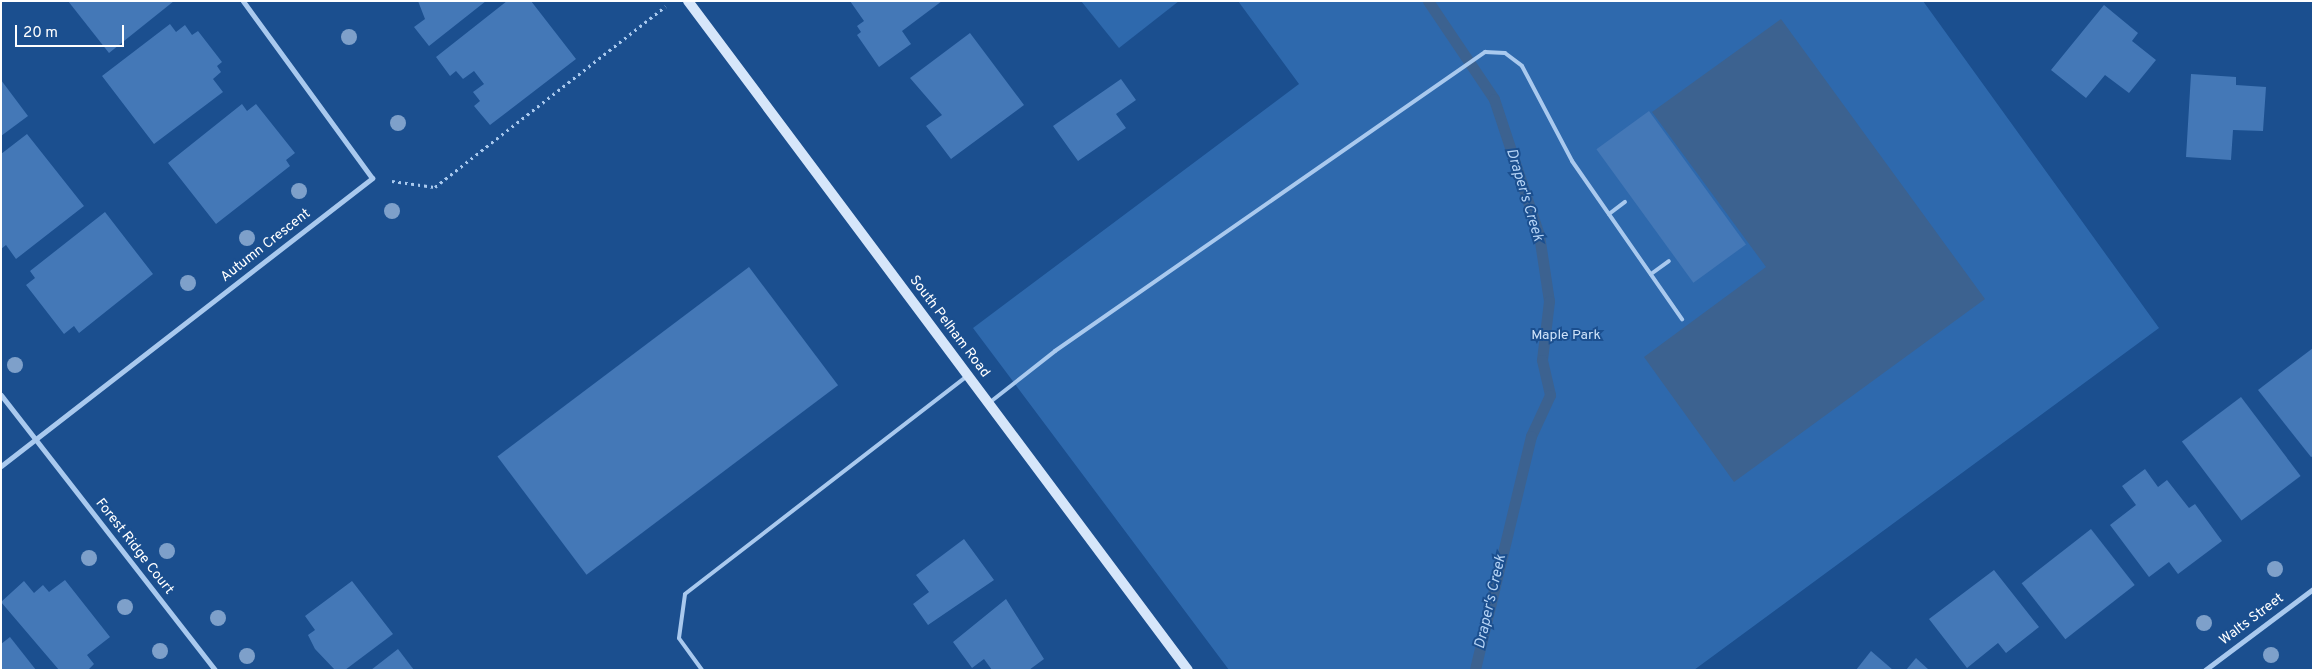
<!DOCTYPE html>
<style>
body{margin:0}
#map{position:relative;width:2314px;height:671px;overflow:hidden;background:#1b4f8f;font-family:Overpass,sans-serif}
div>[style]{position:absolute}
[style*='--x']{left:calc(var(--x)*1px);top:calc(var(--y)*1px);width:calc(var(--w)*1px);rotate:calc(var(--a)*1deg)}
.green>*{inset:0;background:#2e69ad}
.water>*{inset:0;background:#3c6290}
.stream>*{height:11px;margin:-5.5px;padding:0 5.5px;transform-origin:5.5px;border-radius:5.5px;background:#3c6290}
.building>*{inset:0;background:#4478b7;transform-origin:0 0}
.path>*{height:3px;margin-top:-1.5px;transform-origin:0;background:repeating-linear-gradient(90deg,#a9c9ee 0 2.5px,transparent 0 6.5px)}
.service>*{height:4px;margin:-2px;padding:0 2px;transform-origin:2px;border-radius:2px;background:#a9c9ee}
.minor>*{height:5px;margin:-2.5px;padding:0 2.5px;transform-origin:2.5px;border-radius:2.5px;background:#a9c9ee}
.secondary>*{height:10px;margin:-5px;padding:0 5px;transform-origin:5px;border-radius:5px;background:#d6e6fa}
.trees>*{width:16px;height:16px;margin:-8px;border-radius:50%;background:#7ea0ca}
span{translate:-50% -50%;white-space:nowrap;text-align:center;line-height:1.15;-webkit-text-stroke:4px #1b4f8f;paint-order:stroke}
.street-label{font-size:14px;color:#fff}
.park-label{font-size:14px;color:#cfe3fa}
.water-label{font-size:15px;color:#b5d3f5;font-style:italic}
.frame{position:absolute;inset:0;border:2px solid #fff;pointer-events:none}
.scale{position:absolute;left:15px;top:25px;width:109px;height:22px;box-sizing:border-box;border:2px solid #fff;border-top:0;padding-left:6px;font-size:15px;line-height:18px;white-space:nowrap;color:#fff;-webkit-text-stroke:4px #1b4f8f;paint-order:stroke}
</style>
<div id="map">
<div class="green">
<div style="clip-path:polygon(1081px 1px,1179px 1px,1119px 48px)"></div>
<div style="clip-path:polygon(1238px 1px,1923px 1px,2159px 328px,1694px 670px,1229px 670px,973px 328px,1299px 84px)"></div>
</div>
<div class="water">
<div style="clip-path:polygon(1781px 19px,1985px 299px,1734px 482px,1644px 357px,1766px 267px,1652px 112px)"></div>
</div>
<div class="stream">
<div style="--x:1428;--y:1;--w:118;--a:56"></div>
<div style="--x:1494;--y:99;--w:143;--a:71.7"></div>
<div style="--x:1539;--y:235;--w:67;--a:81.4"></div>
<div style="--x:1549;--y:301;--w:59;--a:96.8"></div>
<div style="--x:1542;--y:360;--w:36;--a:77"></div>
<div style="--x:1550;--y:395;--w:45;--a:114.9"></div>
<div style="--x:1531;--y:436;--w:241;--a:103.5"></div>
</div>
<div class="building">
<div style="clip-path:polygon(68px 1px,174px 1px,109px 53px)"></div>
<div style="clip-path:polygon(418px 1px,486px 1px,429px 46px,414px 27px,425px 19px)"></div>
<div style="clip-path:polygon(507px 1px,531px 1px,576px 59px,490px 125px,474px 106px,480px 101px,473px 92px,484px 84px,474px 71px,463px 79px,456px 71px,450px 76px,436px 57px)"></div>
<div style="clip-path:polygon(850px 1px,942px 1px,902px 31px,911px 44px,879px 67px,857px 35px,861px 32px,857px 26px,864px 21px)"></div>
<div style="clip-path:polygon(2104px 5px,2138px 33px,2132px 41px,2156px 60px,2129px 93px,2105px 75px,2086px 98px,2051px 70px)"></div>
<div style="clip-path:polygon(170px 24px,176px 32px,185px 25px,192px 35px,198px 31px,222px 62px,217px 66px,221px 72px,213px 79px,223px 92px,154px 144px,102px 76px)"></div>
<div style="clip-path:polygon(970px 33px,1024px 105px,951px 159px,926px 126px,942px 115px,910px 78px)"></div>
<div style="clip-path:polygon(2191px 74px,2236px 77px,2236px 85px,2266px 87px,2263px 131px,2233px 130px,2231px 160px,2186px 157px)"></div>
<div style="clip-path:polygon(1121px 79px,1136px 100px,1116px 114px,1126px 128px,1078px 161px,1053px 126px)"></div>
<div style="clip-path:polygon(1px 80px,28px 116px,1px 136px)"></div>
<div style="clip-path:polygon(242px 104px,247px 111px,256px 104px,295px 153px,286px 160px,290px 166px,216px 224px,168px 163px)"></div>
<div style="left:1649px;top:111px;width:165px;height:65px;rotate:54deg"></div>
<div style="clip-path:polygon(27px 134px,84px 206px,16px 259px,6px 245px,1px 249px,1px 154px)"></div>
<div style="clip-path:polygon(105px 212px,153px 274px,79px 333px,74px 326px,64px 334px,26px 285px,35px 278px,30px 271px)"></div>
<div style="left:749px;top:267px;width:148px;height:315px;rotate:53deg"></div>
<div style="clip-path:polygon(2313px 348px,2313px 456px,2311px 457px,2258px 390px)"></div>
<div style="left:2241px;top:397px;width:99px;height:74px;rotate:53deg"></div>
<div style="clip-path:polygon(2145px 469px,2158px 487px,2167px 480px,2189px 508px,2195px 504px,2222px 541px,2178px 574px,2169px 562px,2149px 577px,2110px 525px,2136px 505px,2122px 486px)"></div>
<div style="left:2091px;top:529px;width:71px;height:88px;rotate:52deg"></div>
<div style="clip-path:polygon(964px 539px,994px 580px,928px 625px,913px 604px,929px 592px,916px 575px)"></div>
<div style="clip-path:polygon(1994px 570px,2039px 627px,2006px 653px,1998px 643px,1967px 668px,1929px 619px)"></div>
<div style="clip-path:polygon(65px 580px,110px 637px,87px 655px,94px 664px,88px 670px,59px 670px,1px 602px,24px 581px,34px 593px,43px 585px,49px 592px)"></div>
<div style="clip-path:polygon(352px 581px,393px 634px,345px 670px,335px 670px,315px 649px,308px 635px,315px 630px,305px 616px)"></div>
<div style="clip-path:polygon(1006px 599px,1044px 659px,1029px 670px,992px 670px,984px 659px,972px 668px,953px 642px)"></div>
<div style="clip-path:polygon(10px 637px,36px 670px,1px 670px,1px 644px)"></div>
<div style="clip-path:polygon(398px 649px,414px 670px,371px 670px)"></div>
<div style="clip-path:polygon(1871px 651px,1893px 670px,1856px 670px)"></div>
<div style="clip-path:polygon(1916px 658px,1929px 670px,1906px 670px)"></div>
</div>
<div class="path">
<div style="--x:392;--y:181;--w:43;--a:7.9"></div>
<div style="--x:435;--y:187;--w:293;--a:-38.1"></div>
</div>
<div class="service">
<div style="--x:1609;--y:214;--w:20;--a:-37"></div>
<div style="--x:1651;--y:274;--w:22;--a:-36"></div>
<div style="--x:989;--y:403;--w:84;--a:-38.2"></div>
<div style="--x:1055;--y:351;--w:524;--a:-34.81"></div>
<div style="--x:1485;--y:52;--w:20;--a:3"></div>
<div style="--x:1505;--y:53;--w:21;--a:37"></div>
<div style="--x:1522;--y:66;--w:107;--a:62.2"></div>
<div style="--x:1572;--y:161;--w:193;--a:55.2"></div>
<div style="--x:702;--y:670;--w:39;--a:-126"></div>
<div style="--x:679;--y:638;--w:44;--a:-82.2"></div>
<div style="--x:685;--y:594;--w:356;--a:-37.7"></div>
</div>
<div class="minor">
<div style="--x:1;--y:395;--w:348;--a:52.1"></div>
<div style="--x:1;--y:466;--w:470;--a:-37.8"></div>
<div style="--x:372;--y:178;--w:219;--a:-126.1"></div>
<div style="--x:2205;--y:670;--w:135;--a:-36.9"></div>
</div>
<div class="secondary">
<div style="--x:688;--y:1;--w:835;--a:53.23"></div>
</div>
<div class="trees">
<div style="left:349px;top:37px"></div>
<div style="left:398px;top:123px"></div>
<div style="left:299px;top:191px"></div>
<div style="left:392px;top:211px"></div>
<div style="left:247px;top:238px"></div>
<div style="left:188px;top:283px"></div>
<div style="left:15px;top:365px"></div>
<div style="left:167px;top:551px"></div>
<div style="left:89px;top:558px"></div>
<div style="left:2275px;top:569px"></div>
<div style="left:125px;top:607px"></div>
<div style="left:218px;top:618px"></div>
<div style="left:2204px;top:623px"></div>
<div style="left:160px;top:651px"></div>
<div style="left:2271px;top:655px"></div>
<div style="left:247px;top:656px"></div>
</div>
<div class="street-label">
<span style="left:266px;top:246px;rotate:-38deg">Autumn Crescent</span>
<span style="left:949px;top:327px;rotate:53deg">South Pelham Road</span>
<span style="left:134px;top:547px;rotate:52deg">Forest Ridge Court</span>
<span style="left:2252px;top:620px;rotate:-37deg">Walts Street</span>
</div>
<div class="park-label">
<span style="left:1566px;top:336px">Maple Park</span>
</div>
<div class="water-label">
<span style="left:1524px;top:195px;rotate:73deg">Draper's Creek</span>
<span style="left:1491px;top:602px;rotate:-77deg">Draper's Creek</span>
</div>
<div class="frame"></div>
<div class="scale">20 m</div>
</div>
